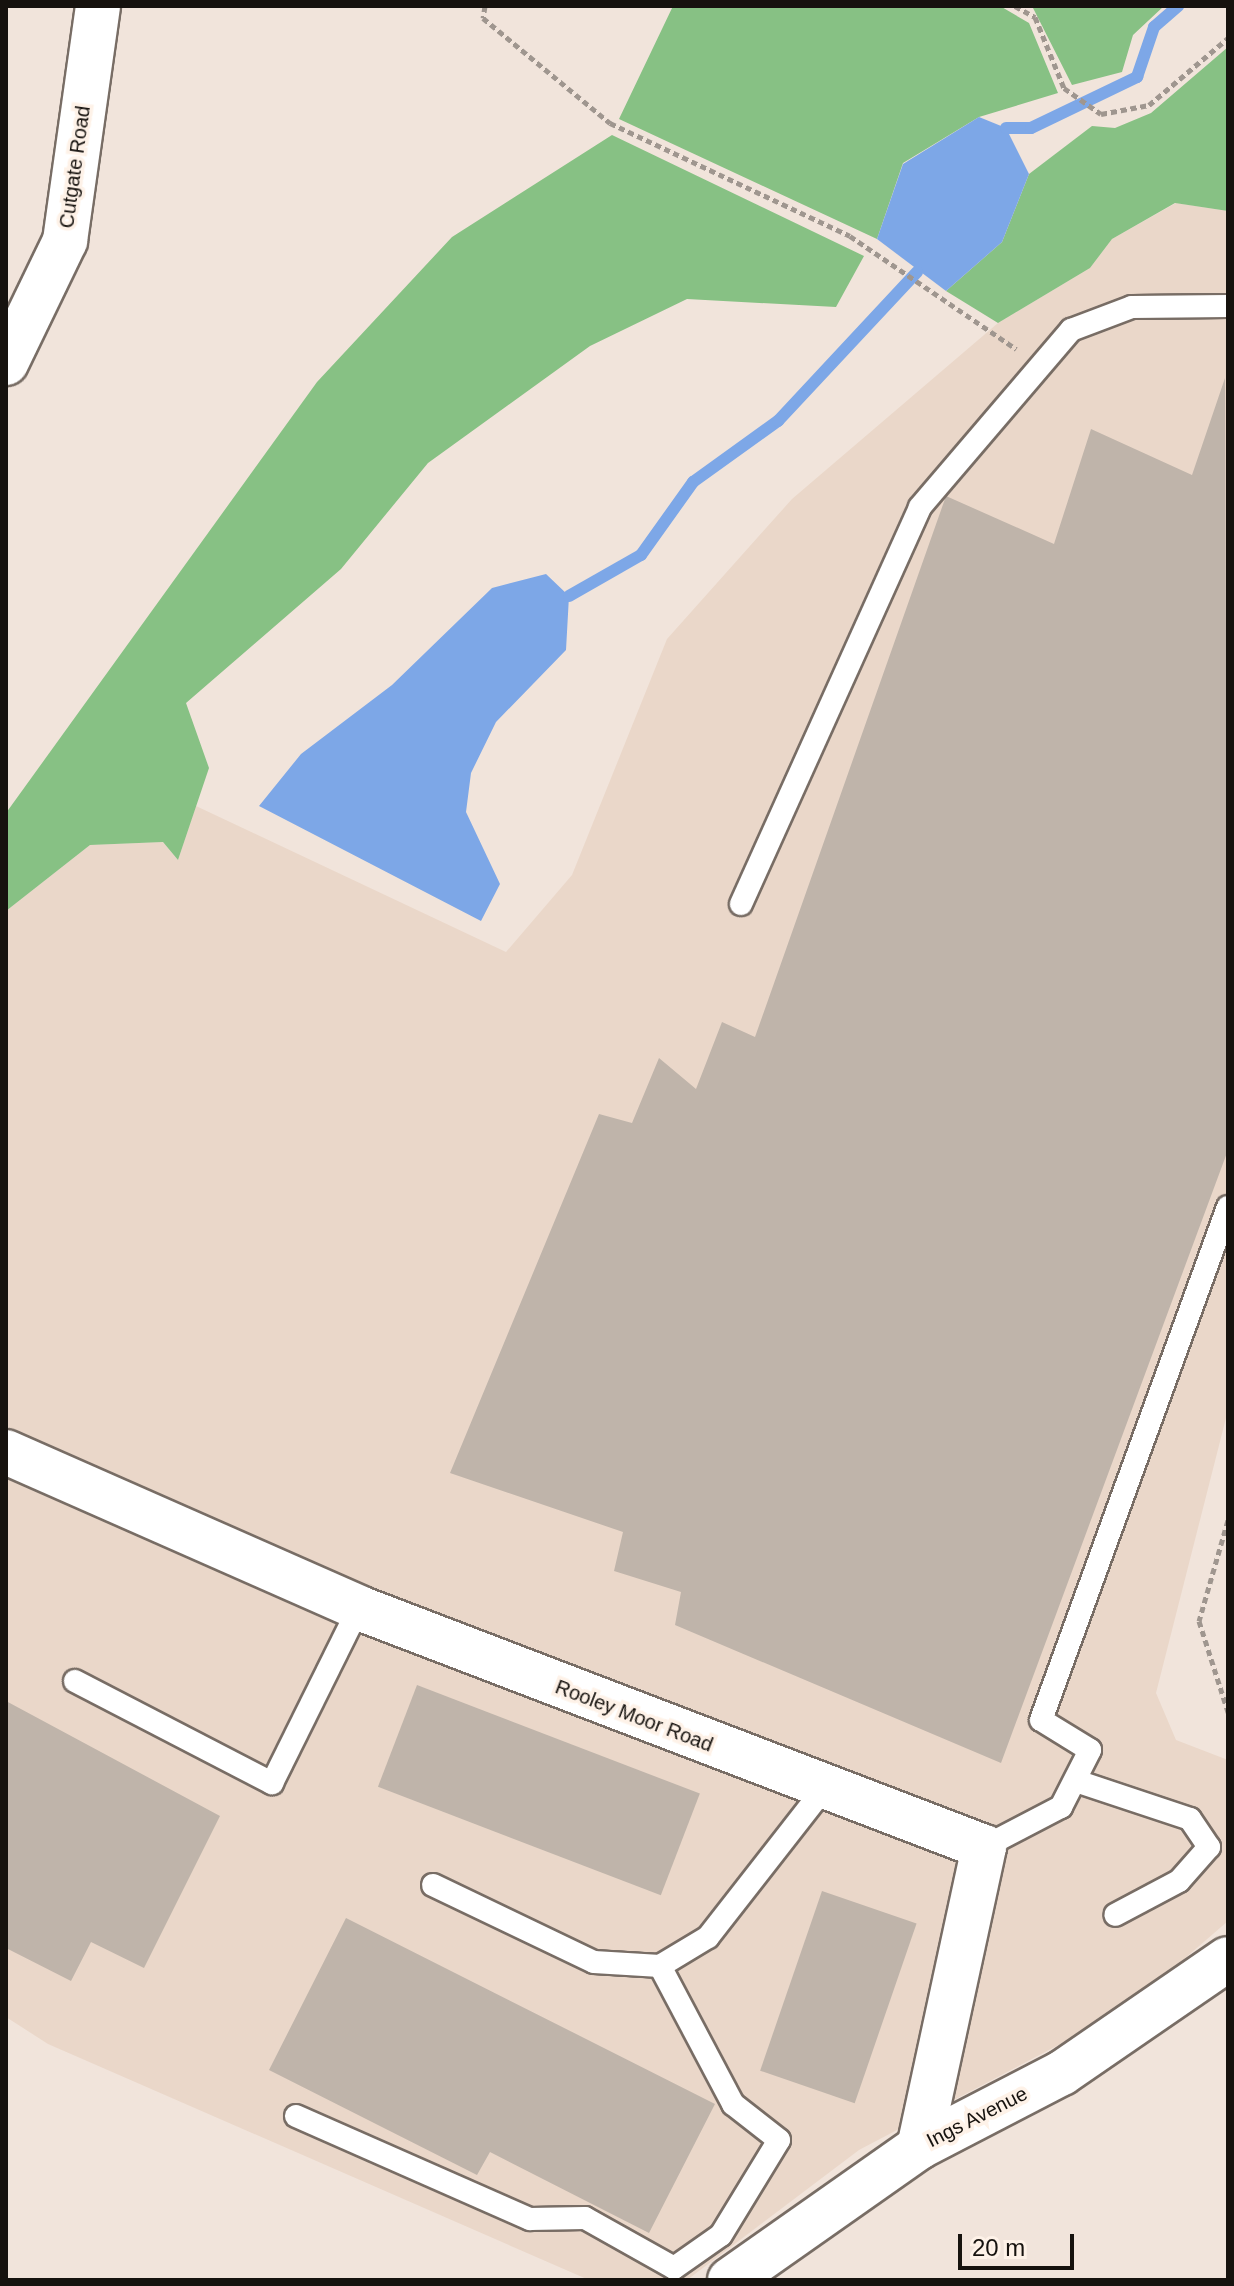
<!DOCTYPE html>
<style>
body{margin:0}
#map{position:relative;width:1234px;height:2286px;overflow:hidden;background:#f1e4db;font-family:Arial,sans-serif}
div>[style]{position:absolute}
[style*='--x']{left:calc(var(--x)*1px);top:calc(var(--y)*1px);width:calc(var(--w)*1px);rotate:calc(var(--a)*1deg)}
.built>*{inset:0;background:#ead7c9}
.forest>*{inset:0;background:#87c184}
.water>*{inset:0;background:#7da7e7}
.stream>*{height:12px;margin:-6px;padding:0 6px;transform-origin:6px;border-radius:6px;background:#7da7e7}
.building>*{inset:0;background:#bfb4aa;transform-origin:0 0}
.path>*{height:5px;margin-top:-2.5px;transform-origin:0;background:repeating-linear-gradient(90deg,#9f968f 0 6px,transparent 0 10px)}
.roads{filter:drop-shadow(2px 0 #786d65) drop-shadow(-2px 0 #786d65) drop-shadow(0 2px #786d65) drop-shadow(0 -2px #786d65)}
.service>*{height:22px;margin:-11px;padding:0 11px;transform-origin:11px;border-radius:11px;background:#fff}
.minor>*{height:44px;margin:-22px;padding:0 22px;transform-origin:22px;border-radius:22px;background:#fff}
span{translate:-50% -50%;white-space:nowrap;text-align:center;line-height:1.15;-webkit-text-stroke:7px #fef2e8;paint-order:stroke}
.street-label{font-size:20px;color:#16120e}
.frame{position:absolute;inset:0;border:8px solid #16120e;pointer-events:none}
.scale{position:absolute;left:958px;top:2234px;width:116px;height:36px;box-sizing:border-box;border:4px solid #16120e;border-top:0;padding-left:10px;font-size:24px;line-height:28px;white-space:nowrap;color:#16120e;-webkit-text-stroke:6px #fef2e8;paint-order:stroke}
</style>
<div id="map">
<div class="built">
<div style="clip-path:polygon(1176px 203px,1228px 211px,1228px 1410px,1156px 1693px,1176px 1740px,1228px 1760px,1228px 1921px,1125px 2010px,859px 2150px,687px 2280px,589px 2280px,48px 2044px,6px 2017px,6px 911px,90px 845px,163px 842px,178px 860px,196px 806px,506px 952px,572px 875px,667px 639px,792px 499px,998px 323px,1090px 268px,1112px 239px)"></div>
</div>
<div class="forest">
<div style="clip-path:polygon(673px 6px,1000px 6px,1029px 23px,1058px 93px,979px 117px,903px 163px,877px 239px,619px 119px)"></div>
<div style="clip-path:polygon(1032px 6px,1164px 6px,1133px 35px,1122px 72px,1072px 85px)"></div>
<div style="clip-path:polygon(1228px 47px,1228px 211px,1175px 203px,1112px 239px,1090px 268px,998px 323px,946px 291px,1002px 242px,1029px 174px,1092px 126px,1115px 128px,1151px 113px)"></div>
<div style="clip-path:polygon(612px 135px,864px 256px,836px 307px,687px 299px,590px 346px,428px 463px,341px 569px,186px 703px,209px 768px,178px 860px,163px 842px,90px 845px,6px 911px,6px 813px,317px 382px,452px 237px)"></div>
</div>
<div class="water">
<div style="clip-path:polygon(979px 117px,1006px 128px,1029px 174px,1002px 242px,946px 291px,877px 239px,903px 164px)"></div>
<div style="clip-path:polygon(546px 574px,569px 596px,566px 650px,496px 722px,471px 773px,466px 812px,500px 884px,481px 921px,259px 806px,301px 754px,392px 685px,492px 588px)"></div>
</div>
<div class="stream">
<div style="--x:1006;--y:128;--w:25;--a:0"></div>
<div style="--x:1031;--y:128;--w:118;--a:-25.7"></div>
<div style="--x:1137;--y:77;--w:53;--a:-71.2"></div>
<div style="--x:1154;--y:27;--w:32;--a:-41"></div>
<div style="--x:569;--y:596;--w:83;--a:-29.7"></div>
<div style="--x:641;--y:555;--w:90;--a:-54.5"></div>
<div style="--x:693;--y:482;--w:105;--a:-35.7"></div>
<div style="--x:778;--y:421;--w:204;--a:-47"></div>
</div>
<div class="building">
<div style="clip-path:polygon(1225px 378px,1228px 1150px,1001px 1763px,675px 1625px,681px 1592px,614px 1571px,623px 1532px,450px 1473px,599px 1114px,632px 1123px,659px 1058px,696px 1089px,722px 1022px,755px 1037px,946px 496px,1054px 544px,1091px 429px,1192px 475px)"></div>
<div style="left:417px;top:1685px;width:303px;height:109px;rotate:21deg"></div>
<div style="clip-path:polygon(6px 1701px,220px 1816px,144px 1968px,91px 1942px,71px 1981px,6px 1948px)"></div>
<div style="left:822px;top:1891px;width:100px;height:190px;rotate:19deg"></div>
<div style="clip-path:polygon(346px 1918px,715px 2104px,649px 2233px,490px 2152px,477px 2175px,269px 2070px)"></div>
</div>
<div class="path">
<div style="--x:485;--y:6;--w:12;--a:99"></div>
<div style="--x:483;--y:18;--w:165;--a:39.6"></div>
<div style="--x:610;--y:123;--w:265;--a:25.2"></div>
<div style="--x:850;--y:236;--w:201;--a:34.2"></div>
<div style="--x:1015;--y:6;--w:23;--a:29"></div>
<div style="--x:1035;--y:17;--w:77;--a:67.8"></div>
<div style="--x:1064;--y:88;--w:45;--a:35.1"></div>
<div style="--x:1101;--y:114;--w:49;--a:-10.6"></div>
<div style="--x:1149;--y:105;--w:104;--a:-40.3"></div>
<div style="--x:1228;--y:1520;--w:105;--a:106"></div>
<div style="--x:1199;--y:1621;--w:96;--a:72.3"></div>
</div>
<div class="roads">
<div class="service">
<div style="--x:741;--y:904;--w:435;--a:-65.7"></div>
<div style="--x:920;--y:507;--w:233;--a:-49.5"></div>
<div style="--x:1071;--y:330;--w:65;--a:-20.7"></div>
<div style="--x:1132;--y:307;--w:96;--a:-0.6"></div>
<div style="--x:75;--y:1681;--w:222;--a:27.4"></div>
<div style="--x:272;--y:1783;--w:195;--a:-63.6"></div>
<div style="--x:1076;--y:1781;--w:120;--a:18.4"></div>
<div style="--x:1190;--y:1819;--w:34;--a:56"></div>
<div style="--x:1209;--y:1847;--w:45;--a:131.4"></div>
<div style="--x:1179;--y:1881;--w:72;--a:152"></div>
<div style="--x:984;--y:1847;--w:87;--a:-27.5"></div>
<div style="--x:1061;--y:1807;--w:64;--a:-63"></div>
<div style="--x:1090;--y:1750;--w:57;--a:-148.5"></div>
<div style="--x:1041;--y:1720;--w:546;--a:-69.97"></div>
<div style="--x:433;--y:1885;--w:178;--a:25.6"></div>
<div style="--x:594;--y:1962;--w:66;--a:3.5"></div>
<div style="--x:660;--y:1966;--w:56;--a:-31.1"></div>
<div style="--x:708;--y:1937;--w:187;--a:-52"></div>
<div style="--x:296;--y:2116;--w:256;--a:23.8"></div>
<div style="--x:530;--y:2219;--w:55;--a:-1"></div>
<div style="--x:585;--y:2218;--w:102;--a:29.3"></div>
<div style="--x:674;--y:2268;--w:57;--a:-35.1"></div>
<div style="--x:721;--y:2235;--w:111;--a:-58.6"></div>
<div style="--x:779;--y:2140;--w:58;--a:-142"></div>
<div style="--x:733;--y:2104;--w:156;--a:-117.9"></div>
</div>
<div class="minor">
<div style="--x:6;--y:363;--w:136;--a:-64.2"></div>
<div style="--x:65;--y:241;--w:237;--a:-82"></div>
<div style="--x:6;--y:1452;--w:386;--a:23.8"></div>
<div style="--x:359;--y:1608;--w:669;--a:20.93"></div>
<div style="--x:984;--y:1847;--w:307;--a:102.2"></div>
<div style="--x:730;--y:2280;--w:231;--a:-35.1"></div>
<div style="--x:919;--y:2147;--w:161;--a:-27.4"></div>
<div style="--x:1062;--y:2073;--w:201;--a:-34.5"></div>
</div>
</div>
<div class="street-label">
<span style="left:75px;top:167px;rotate:-82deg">Cutgate Road</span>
<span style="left:634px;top:1716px;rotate:21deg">Rooley Moor Road</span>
<span style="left:977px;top:2117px;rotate:-27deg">Ings Avenue</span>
</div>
<div class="frame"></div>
<div class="scale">20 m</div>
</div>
